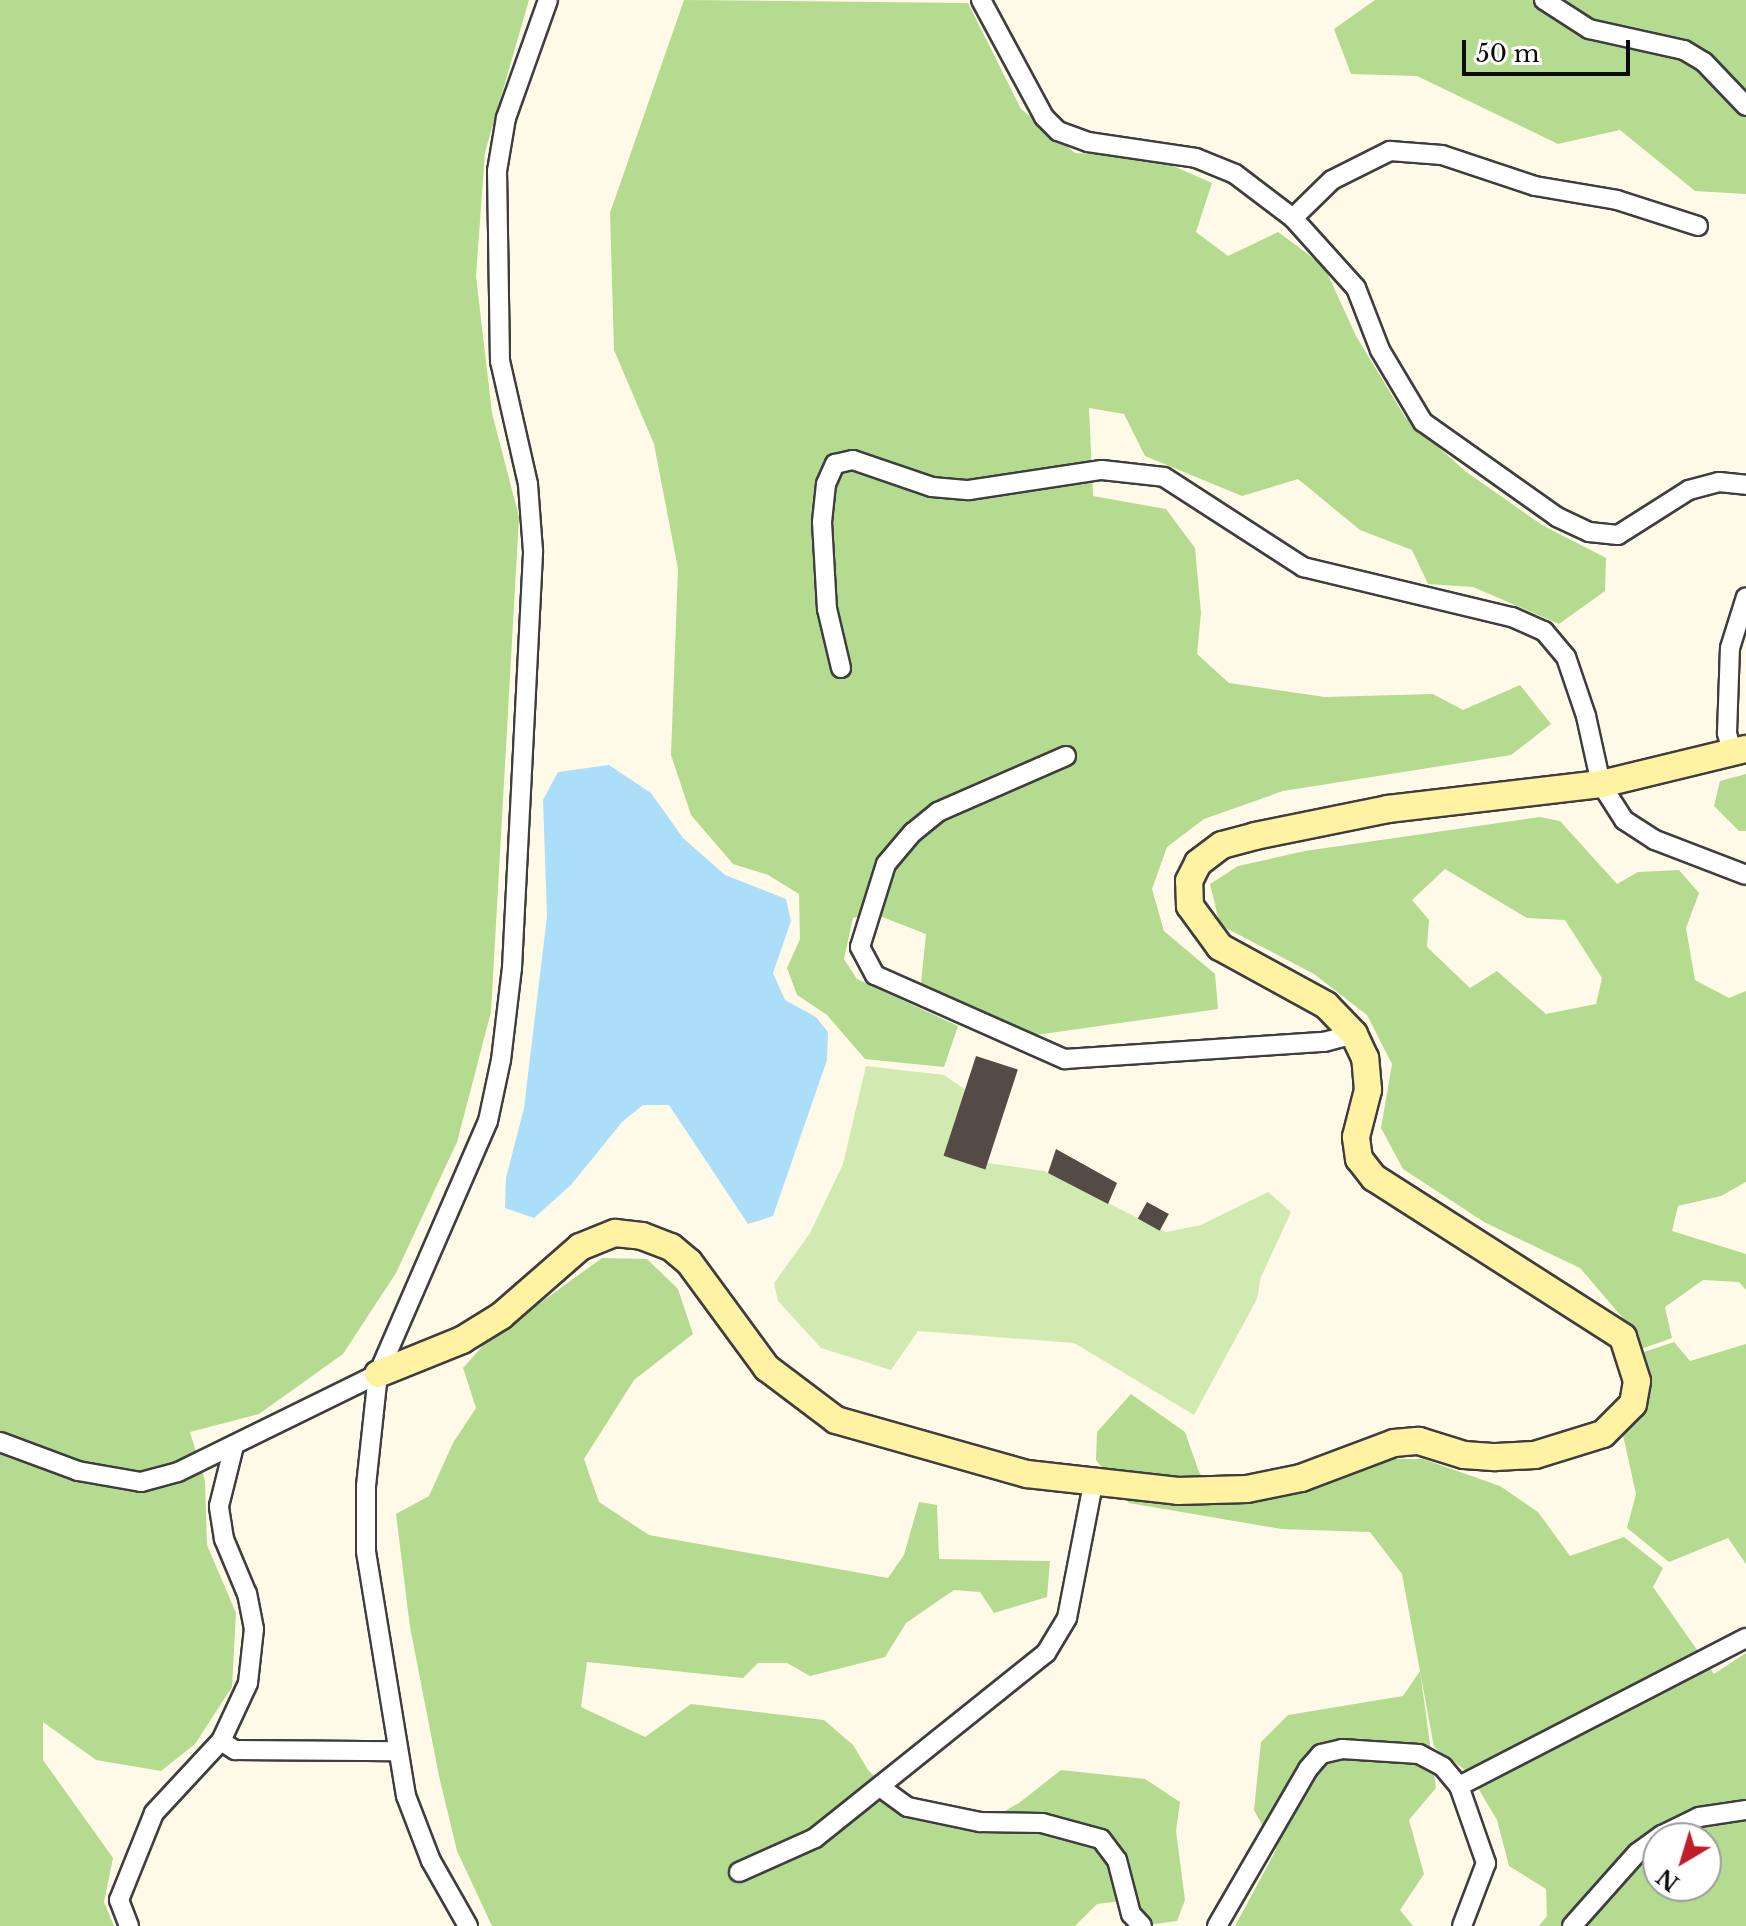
<!DOCTYPE html>
<style>
body{margin:0}
#map{position:relative;width:1746px;height:1926px;overflow:hidden;background:#fffae8;font-family:"Libre Baskerville",serif}
div>[style]{position:absolute}
[style*='--x']{left:calc(var(--x)*1px);top:calc(var(--y)*1px);width:calc(var(--w)*1px);rotate:calc(var(--a)*1deg)}
.green>*{inset:0;background:#d0eab1}
.forest>*{inset:0;background:#b4db90}
.water>*{inset:0;background:#abdef9}
.building>*{inset:0;background:#544b47;transform-origin:0 0}
.roads{filter:drop-shadow(2px 0 #3e3e3e) drop-shadow(-2px 0 #3e3e3e) drop-shadow(0 2px #3e3e3e) drop-shadow(0 -2px #3e3e3e)}
.street>*{height:18px;margin:-9px;padding:0 9px;transform-origin:9px;border-radius:9px;background:#fff}
.secondary>*{height:26px;margin:-13px;padding:0 13px;transform-origin:13px;border-radius:13px;background:#fff2a3}
span{translate:-50% -50%;white-space:nowrap;text-align:center;line-height:1.15;-webkit-text-stroke:8px #fff;paint-order:stroke}
.north{position:absolute;left:1642px;top:1822px;width:80px;height:80px;box-sizing:border-box;background:#fff;border:2px solid #9d9d9d;border-radius:50%;rotate:218deg;font-size:22px;font-weight:700;line-height:32px;text-align:center;color:#0b0b0b}
.north::after{content:'';display:block;margin:auto;width:28px;height:36px;background:#bf1e2a;clip-path:polygon(50% 0,100% 100%,50% 72%,0 100%)}
.scale{position:absolute;left:1462px;top:40px;width:168px;height:36px;box-sizing:border-box;border:4px solid #0b0b0b;border-top:0;padding-left:10px;font-size:24px;line-height:28px;white-space:nowrap;color:#0b0b0b;-webkit-text-stroke:6px #fff;paint-order:stroke}
</style>
<div id="map">
<div class="green">
<div style="clip-path:polygon(866px 1066px,944px 1075px,967px 1091px,958px 1159px,1044px 1171px,1166px 1232px,1201px 1225px,1268px 1192px,1291px 1212px,1261px 1277px,1257px 1299px,1194px 1415px,1074px 1343px,918px 1331px,891px 1370px,821px 1348px,778px 1301px,774px 1283px,810px 1233px,843px 1164px)"></div>
</div>
<div class="forest">
<div style="clip-path:polygon(0 0,529px 0,485px 152px,476px 276px,492px 413px,519px 517px,491px 1012px,457px 1142px,396px 1273px,343px 1354px,259px 1414px,190px 1432px,205px 1481px,207px 1545px,236px 1613px,232px 1687px,195px 1744px,161px 1771px,96px 1760px,43px 1722px,43px 1760px,113px 1858px,104px 1902px,114px 1926px,0 1926px)"></div>
<div style="clip-path:polygon(684px 0,968px 3px,1021px 109px,1075px 153px,1155px 158px,1212px 183px,1196px 232px,1228px 256px,1278px 232px,1324px 266px,1356px 336px,1405px 417px,1465px 471px,1542px 525px,1606px 558px,1605px 591px,1559px 624px,1473px 587px,1428px 584px,1412px 550px,1360px 530px,1298px 479px,1242px 496px,1145px 456px,1124px 414px,1089px 408px,1093px 496px,1166px 509px,1195px 548px,1201px 613px,1197px 654px,1229px 683px,1325px 697px,1433px 694px,1463px 710px,1520px 685px,1551px 724px,1511px 755px,1283px 791px,1204px 819px,1167px 847px,1152px 889px,1164px 931px,1215px 974px,1218px 1009px,1036px 1035px,921px 983px,926px 934px,872px 913px,853px 918px,844px 959px,857px 979px,958px 1026px,944px 1067px,865px 1059px,827px 1015px,797px 995px,787px 968px,800px 939px,799px 894px,768px 875px,733px 864px,691px 815px,671px 755px,678px 569px,654px 444px,614px 350px,610px 213px)"></div>
<div style="clip-path:polygon(1375px 0,1746px 0,1746px 194px,1695px 191px,1620px 130px,1558px 144px,1417px 76px,1351px 74px,1334px 29px)"></div>
<div style="clip-path:polygon(1746px 774px,1746px 831px,1739px 831px,1714px 806px,1720px 781px)"></div>
<div style="clip-path:polygon(evenodd,1540px 817px,1560px 821px,1617px 884px,1638px 872px,1679px 870px,1699px 893px,1686px 928px,1695px 980px,1729px 998px,1746px 991px,1746px 1182px,1721px 1196px,1678px 1206px,1672px 1231px,1746px 1254px,1746px 1290px,1739px 1282px,1703px 1280px,1665px 1307px,1672px 1338px,1641px 1349px,1622px 1317px,1580px 1268px,1484px 1222px,1403px 1169px,1381px 1128px,1392px 1064px,1367px 1015px,1314px 974px,1220px 925px,1210px 884px,1238px 866px,1305px 851px,1540px 817px,1445px 869px,1527px 918px,1565px 920px,1602px 978px,1596px 1004px,1546px 1014px,1497px 971px,1470px 988px,1427px 947px,1429px 920px,1412px 900px,1445px 869px)"></div>
<div style="clip-path:polygon(602px 1258px,647px 1259px,678px 1289px,693px 1334px,634px 1380px,584px 1459px,599px 1502px,649px 1535px,888px 1578px,904px 1555px,919px 1502px,937px 1505px,939px 1559px,1050px 1561px,1047px 1597px,994px 1613px,980px 1592px,954px 1590px,906px 1623px,885px 1657px,810px 1676px,787px 1663px,758px 1663px,743px 1678px,587px 1662px,581px 1707px,645px 1737px,691px 1704px,824px 1720px,853px 1745px,868px 1770px,917px 1819px,976px 1827px,1019px 1803px,1061px 1770px,1145px 1779px,1180px 1802px,1176px 1831px,1185px 1900px,1177px 1921px,1148px 1925px,1130px 1900px,1097px 1904px,1075px 1926px,492px 1926px,457px 1851px,439px 1776px,410px 1627px,396px 1514px,429px 1496px,453px 1443px,476px 1408px,463px 1368px,486px 1342px)"></div>
<div style="clip-path:polygon(1674px 1342px,1690px 1361px,1746px 1344px,1746px 1564px,1728px 1538px,1669px 1562px,1627px 1528px,1636px 1494px,1623px 1435px,1642px 1403px,1644px 1352px)"></div>
<div style="clip-path:polygon(evenodd,1131px 1394px,1185px 1432px,1199px 1472px,1218px 1498px,1297px 1493px,1380px 1459px,1423px 1459px,1500px 1486px,1538px 1512px,1570px 1556px,1624px 1537px,1663px 1568px,1653px 1587px,1714px 1674px,1746px 1653px,1746px 1926px,1539px 1926px,1547px 1916px,1546px 1889px,1509px 1866px,1497px 1820px,1469px 1773px,1434px 1747px,1402px 1574px,1370px 1532px,1281px 1529px,1129px 1503px,1096px 1460px,1097px 1432px,1131px 1394px,1658px 1838px,1706px 1838px,1706px 1886px,1658px 1886px,1658px 1838px)"></div>
<div style="clip-path:polygon(1420px 1671px,1436px 1788px,1409px 1820px,1424px 1874px,1400px 1910px,1413px 1926px,1235px 1926px,1276px 1850px,1254px 1810px,1261px 1742px,1288px 1715px,1403px 1696px)"></div>
</div>
<div class="water">
<div style="clip-path:polygon(609px 765px,651px 793px,683px 838px,725px 875px,786px 899px,791px 921px,773px 973px,785px 1000px,816px 1017px,828px 1032px,827px 1060px,773px 1216px,748px 1224px,669px 1105px,643px 1105px,622px 1122px,571px 1185px,534px 1218px,505px 1208px,506px 1178px,524px 1108px,547px 916px,543px 800px,558px 772px)"></div>
</div>
<div class="building">
<div style="left:976px;top:1056px;width:44px;height:105px;rotate:18deg"></div>
<div style="clip-path:polygon(1056px 1149px,1117px 1183px,1108px 1204px,1048px 1173px)"></div>
<div style="left:1147px;top:1202px;width:25px;height:19px;rotate:29deg"></div>
</div>
<div class="roads">
<div class="street">
<div style="--x:981;--y:0;--w:133;--a:61.7"></div>
<div style="--x:1044;--y:117;--w:20;--a:45"></div>
<div style="--x:1058;--y:131;--w:32;--a:20"></div>
<div style="--x:1088;--y:142;--w:109;--a:8.4"></div>
<div style="--x:1196;--y:158;--w:42;--a:22.3"></div>
<div style="--x:1235;--y:174;--w:73;--a:37.2"></div>
<div style="--x:1293;--y:218;--w:94;--a:48"></div>
<div style="--x:1356;--y:288;--w:66;--a:68.8"></div>
<div style="--x:1380;--y:350;--w:84;--a:59.2"></div>
<div style="--x:1423;--y:422;--w:164;--a:35.3"></div>
<div style="--x:1557;--y:517;--w:35;--a:25"></div>
<div style="--x:1589;--y:532;--w:29;--a:6"></div>
<div style="--x:1618;--y:535;--w:84;--a:-32.4"></div>
<div style="--x:1689;--y:490;--w:31;--a:-15"></div>
<div style="--x:1719;--y:482;--w:27;--a:6"></div>
<div style="--x:1544;--y:0;--w:54;--a:32.8"></div>
<div style="--x:1589;--y:29;--w:97;--a:12.5"></div>
<div style="--x:1684;--y:50;--w:23;--a:31"></div>
<div style="--x:1704;--y:62;--w:61;--a:46.3"></div>
<div style="--x:1293;--y:218;--w:54;--a:-44.3"></div>
<div style="--x:1332;--y:180;--w:65;--a:-26.6"></div>
<div style="--x:1390;--y:151;--w:52;--a:4.4"></div>
<div style="--x:1442;--y:155;--w:98;--a:18.4"></div>
<div style="--x:1535;--y:186;--w:83;--a:9.7"></div>
<div style="--x:1617;--y:200;--w:85;--a:17.8"></div>
<div style="--x:841;--y:668;--w:61;--a:-103.3"></div>
<div style="--x:827;--y:609;--w:87;--a:-93.3"></div>
<div style="--x:822;--y:522;--w:38;--a:-84"></div>
<div style="--x:826;--y:484;--w:22;--a:-66"></div>
<div style="--x:835;--y:464;--w:18;--a:-13"></div>
<div style="--x:853;--y:460;--w:83;--a:18.9"></div>
<div style="--x:932;--y:487;--w:37;--a:5"></div>
<div style="--x:969;--y:490;--w:134;--a:-8.6"></div>
<div style="--x:1102;--y:470;--w:62;--a:6.4"></div>
<div style="--x:1164;--y:477;--w:166;--a:32.9"></div>
<div style="--x:1303;--y:567;--w:215;--a:13.5"></div>
<div style="--x:1512;--y:617;--w:35;--a:24"></div>
<div style="--x:1544;--y:631;--w:34;--a:50"></div>
<div style="--x:1566;--y:657;--w:62;--a:71.3"></div>
<div style="--x:1586;--y:716;--w:70;--a:77.6"></div>
<div style="--x:1601;--y:784;--w:43;--a:57.4"></div>
<div style="--x:1624;--y:820;--w:37;--a:33"></div>
<div style="--x:1655;--y:840;--w:97;--a:21"></div>
<div style="--x:1732;--y:752;--w:20;--a:-105"></div>
<div style="--x:1727;--y:733;--w:85;--a:-88"></div>
<div style="--x:1730;--y:648;--w:53;--a:-72.6"></div>
<div style="--x:1066;--y:756;--w:140;--a:156.4"></div>
<div style="--x:938;--y:812;--w:32;--a:141"></div>
<div style="--x:913;--y:832;--w:42;--a:130.2"></div>
<div style="--x:886;--y:864;--w:87;--a:107.4"></div>
<div style="--x:860;--y:947;--w:32;--a:62"></div>
<div style="--x:875;--y:975;--w:208;--a:23.9"></div>
<div style="--x:1065;--y:1059;--w:260;--a:-3.8"></div>
<div style="--x:1324;--y:1042;--w:31;--a:-15"></div>
<div style="--x:0;--y:1442;--w:83;--a:20.4"></div>
<div style="--x:78;--y:1471;--w:64;--a:9.9"></div>
<div style="--x:141;--y:1482;--w:38;--a:-15"></div>
<div style="--x:178;--y:1472;--w:223;--a:-26.1"></div>
<div style="--x:221;--y:1741;--w:17;--a:33"></div>
<div style="--x:235;--y:1750;--w:162;--a:0.4"></div>
<div style="--x:1459;--y:1786;--w:323;--a:-27.3"></div>
<div style="--x:880;--y:1787;--w:34;--a:36"></div>
<div style="--x:908;--y:1807;--w:74;--a:11.8"></div>
<div style="--x:980;--y:1822;--w:62;--a:0.9"></div>
<div style="--x:1042;--y:1823;--w:61;--a:15.2"></div>
<div style="--x:1101;--y:1839;--w:26;--a:53"></div>
<div style="--x:1117;--y:1860;--w:56;--a:75.5"></div>
<div style="--x:1131;--y:1914;--w:16;--a:47"></div>
<div style="--x:739;--y:1872;--w:83;--a:-24.1"></div>
<div style="--x:815;--y:1838;--w:296;--a:-38.7"></div>
<div style="--x:1046;--y:1653;--w:41;--a:-59"></div>
<div style="--x:1067;--y:1618;--w:136;--a:-79"></div>
<div style="--x:129;--y:1926;--w:28;--a:-111"></div>
<div style="--x:119;--y:1900;--w:94;--a:-68.1"></div>
<div style="--x:154;--y:1813;--w:98;--a:-47.1"></div>
<div style="--x:221;--y:1741;--w:64;--a:-65"></div>
<div style="--x:248;--y:1683;--w:54;--a:-83.7"></div>
<div style="--x:254;--y:1629;--w:36;--a:-101"></div>
<div style="--x:247;--y:1594;--w:60;--a:-112.7"></div>
<div style="--x:224;--y:1539;--w:33;--a:-99"></div>
<div style="--x:219;--y:1506;--w:62;--a:-76"></div>
<div style="--x:468;--y:1926;--w:75;--a:-119.6"></div>
<div style="--x:431;--y:1861;--w:70;--a:-111"></div>
<div style="--x:406;--y:1796;--w:248;--a:-99.3"></div>
<div style="--x:366;--y:1551;--w:65;--a:-90"></div>
<div style="--x:366;--y:1486;--w:113;--a:-83.9"></div>
<div style="--x:378;--y:1374;--w:276;--a:-66.5"></div>
<div style="--x:488;--y:1121;--w:62;--a:-78"></div>
<div style="--x:501;--y:1060;--w:93;--a:-83.2"></div>
<div style="--x:512;--y:968;--w:418;--a:-87.1"></div>
<div style="--x:533;--y:551;--w:67;--a:-94.3"></div>
<div style="--x:528;--y:484;--w:126;--a:-102.8"></div>
<div style="--x:500;--y:361;--w:190;--a:-90.9"></div>
<div style="--x:497;--y:171;--w:54;--a:-80.4"></div>
<div style="--x:506;--y:118;--w:125;--a:-70.4"></div>
<div style="--x:1217;--y:1926;--w:181;--a:-59.9"></div>
<div style="--x:1308;--y:1769;--w:20;--a:-49"></div>
<div style="--x:1321;--y:1754;--w:22;--a:-13"></div>
<div style="--x:1342;--y:1749;--w:77;--a:3.7"></div>
<div style="--x:1419;--y:1754;--w:27;--a:28"></div>
<div style="--x:1443;--y:1767;--w:25;--a:50"></div>
<div style="--x:1459;--y:1786;--w:82;--a:70.7"></div>
<div style="--x:1486;--y:1863;--w:67;--a:110.9"></div>
<div style="--x:1572;--y:1926;--w:98;--a:-48.3"></div>
<div style="--x:1637;--y:1853;--w:31;--a:-36"></div>
<div style="--x:1662;--y:1835;--w:41;--a:-25.9"></div>
<div style="--x:1699;--y:1817;--w:48;--a:-8.5"></div>
</div>
<div class="secondary">
<div style="--x:378;--y:1374;--w:91;--a:-22"></div>
<div style="--x:462;--y:1340;--w:46;--a:-31.6"></div>
<div style="--x:501;--y:1316;--w:105;--a:-41.1"></div>
<div style="--x:580;--y:1247;--w:38;--a:-22"></div>
<div style="--x:615;--y:1233;--w:27;--a:6"></div>
<div style="--x:642;--y:1236;--w:31;--a:21"></div>
<div style="--x:671;--y:1247;--w:23;--a:40"></div>
<div style="--x:689;--y:1262;--w:132;--a:53.7"></div>
<div style="--x:767;--y:1368;--w:86;--a:37"></div>
<div style="--x:836;--y:1420;--w:198;--a:15.8"></div>
<div style="--x:1027;--y:1474;--w:152;--a:6.4"></div>
<div style="--x:1178;--y:1491;--w:69;--a:-1.7"></div>
<div style="--x:1247;--y:1489;--w:55;--a:-11.5"></div>
<div style="--x:1301;--y:1478;--w:99;--a:-20.6"></div>
<div style="--x:1394;--y:1443;--w:25;--a:-5"></div>
<div style="--x:1419;--y:1441;--w:47;--a:17.3"></div>
<div style="--x:1464;--y:1455;--w:32;--a:4"></div>
<div style="--x:1496;--y:1457;--w:39;--a:-3"></div>
<div style="--x:1535;--y:1455;--w:71;--a:-17.2"></div>
<div style="--x:1603;--y:1434;--w:42;--a:-45"></div>
<div style="--x:1633;--y:1404;--w:23;--a:-80"></div>
<div style="--x:1637;--y:1381;--w:46;--a:-107.7"></div>
<div style="--x:1623;--y:1337;--w:295;--a:-147.4"></div>
<div style="--x:1374;--y:1178;--w:24;--a:-128"></div>
<div style="--x:1359;--y:1159;--w:22;--a:-98"></div>
<div style="--x:1356;--y:1137;--w:49;--a:-75.7"></div>
<div style="--x:1368;--y:1090;--w:32;--a:-95"></div>
<div style="--x:1365;--y:1058;--w:26;--a:-115"></div>
<div style="--x:1354;--y:1034;--w:40;--a:-134"></div>
<div style="--x:1326;--y:1005;--w:121;--a:-151.3"></div>
<div style="--x:1220;--y:947;--w:51;--a:-126.2"></div>
<div style="--x:1190;--y:906;--w:25;--a:-92"></div>
<div style="--x:1189;--y:881;--w:20;--a:-63"></div>
<div style="--x:1198;--y:863;--w:30;--a:-37"></div>
<div style="--x:1222;--y:845;--w:34;--a:-15"></div>
<div style="--x:1255;--y:836;--w:136;--a:-11.5"></div>
<div style="--x:1388;--y:809;--w:214;--a:-6.7"></div>
<div style="--x:1601;--y:784;--w:149;--a:-13.6"></div>
</div>
</div>
<div class="north">N</div>
<div class="scale">50 m</div>
</div>
